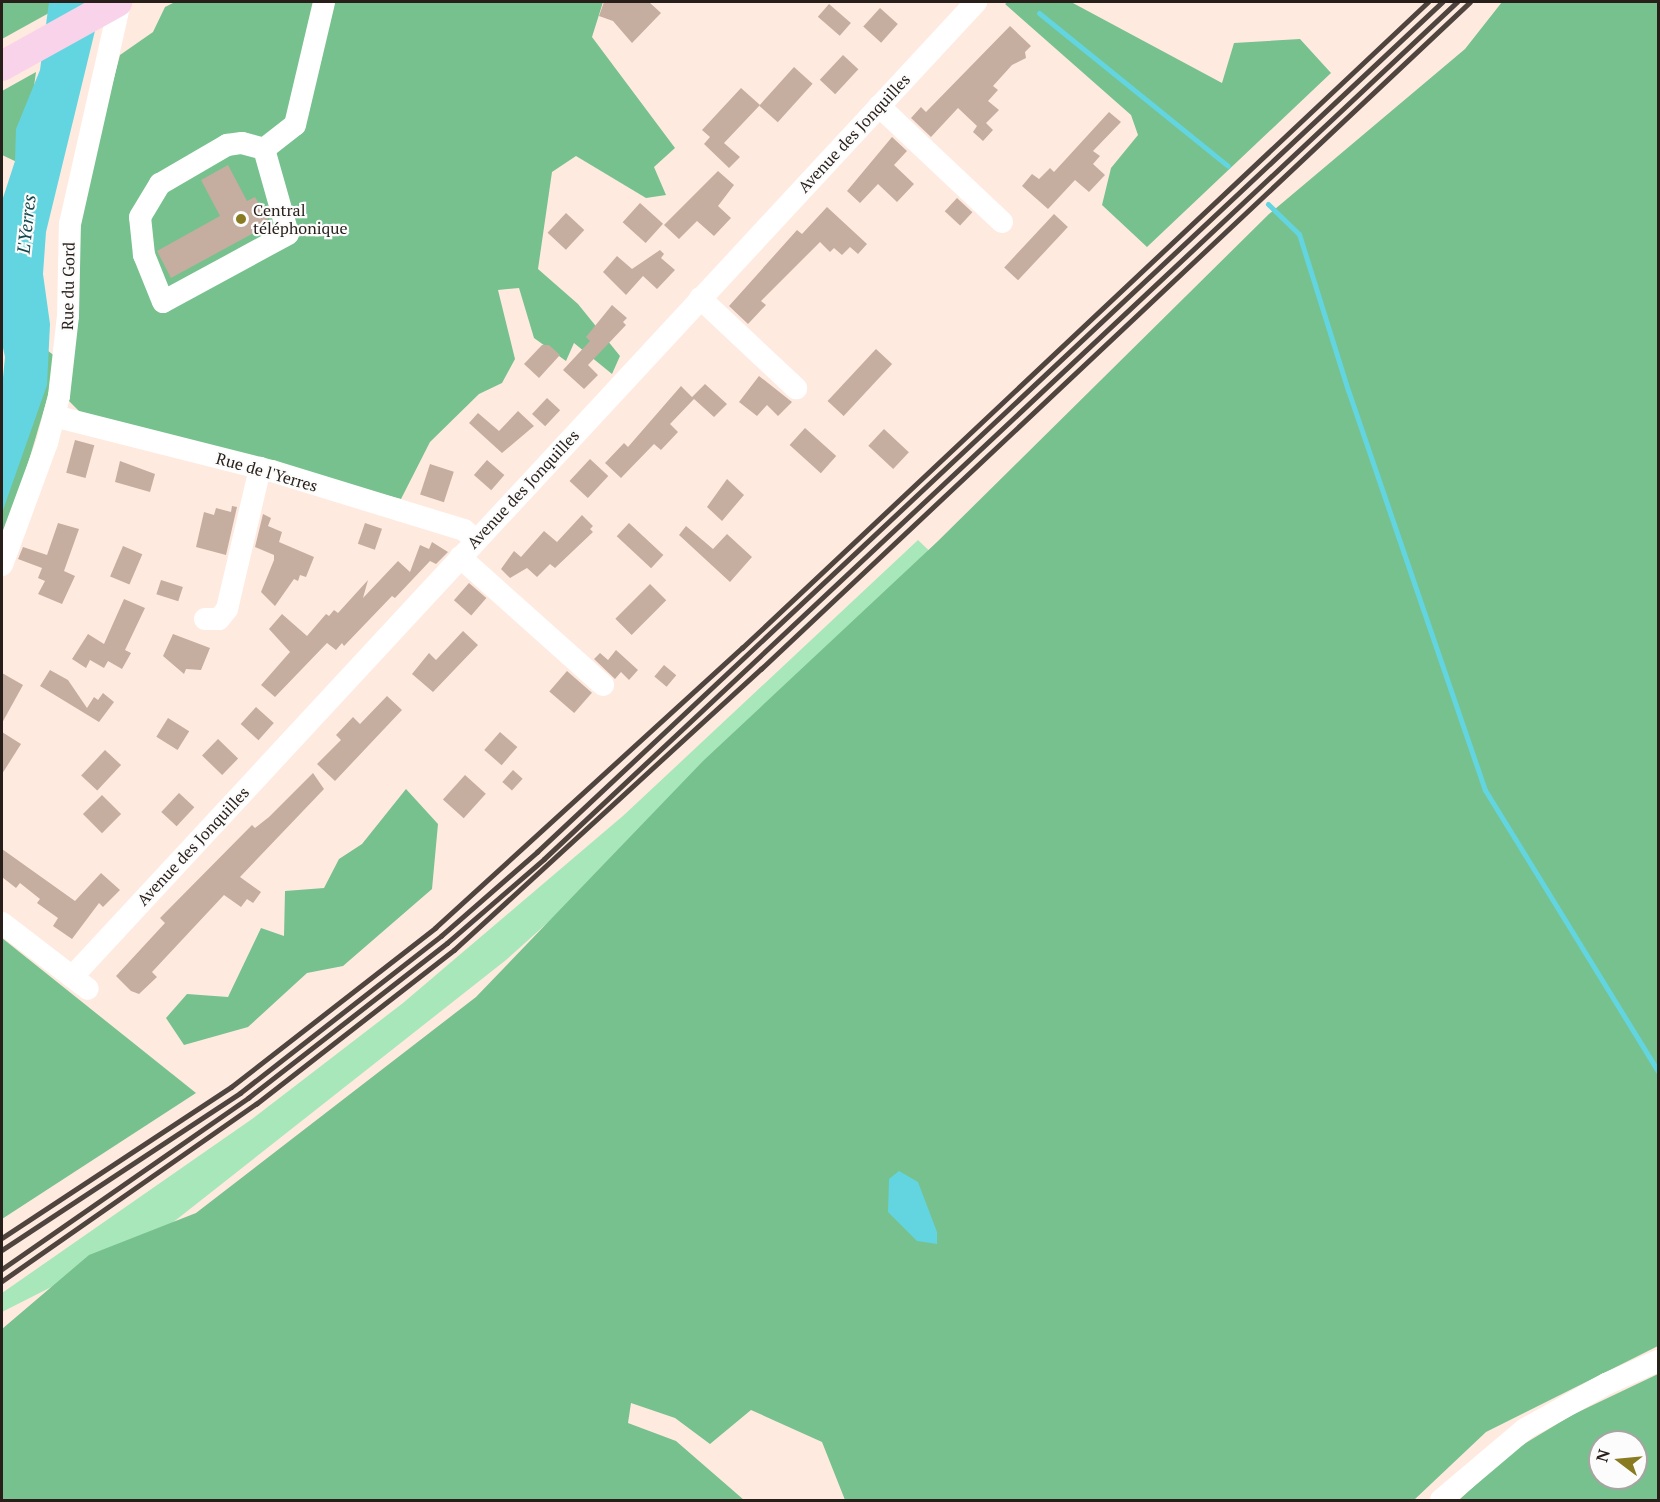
<!DOCTYPE html>
<meta charset="utf-8">
<style>
body{margin:0}
#map{position:relative;width:1660px;height:1502px;overflow:hidden;background:#ffeae0;font-family:"PT Serif",serif}
div>[style]{position:absolute}
[style*='--x']{left:calc(var(--x)*1px);top:calc(var(--y)*1px);width:calc(var(--w)*1px);rotate:calc(var(--a)*1deg)}
.green>*{inset:0;background:#a8e7ba}
.forest>*{inset:0;background:#77c18e}
.water>*{inset:0;background:#62d5e0}
.stream>*{height:5px;margin:-2.5px;padding:0 2.5px;transform-origin:2.5px;border-radius:2.5px;background:#62d5e0}
.building>*{inset:0;background:#c5ada0;transform-origin:0 0}
.minor>*{height:22px;margin:-11px;padding:0 11px;transform-origin:11px;border-radius:11px;background:#fff}
.major>*{height:30px;margin:-15px;padding:0 15px;transform-origin:15px;border-radius:15px;background:#f9d3e9}
.rail>*{height:4.5px;margin:-2.25px;padding:0 2.25px;transform-origin:2.25px;border-radius:2.25px;background:#4f443e}
.dots>*{width:16px;height:16px;translate:-50% -50%;box-sizing:border-box;border:3px solid #fcfcfc;border-radius:50%}
span{translate:-50% -50%;white-space:nowrap;text-align:center;line-height:1.15;-webkit-text-stroke:4.5px #fcfcfc;paint-order:stroke}
.street-label{font-size:16px;color:#281f1a}
.poi-label{font-size:16px;color:#281f1a}
.left{translate:0 -50%;text-align:left}
.water-label{font-size:18px;color:#16494e;font-style:italic}
.frame{position:absolute;inset:0;border:3px solid #281f1a;pointer-events:none}
.north{position:absolute;left:1588px;top:1430px;width:60px;height:60px;box-sizing:border-box;background:#fcfcfc;border:2px solid #a7a4a2;border-radius:50%;rotate:286deg;font-size:16px;font-weight:700;line-height:24px;text-align:center;color:#281f1a}
.north::after{content:'';display:block;margin:auto;width:21px;height:27px;background:#897b21;clip-path:polygon(50% 0,100% 100%,50% 72%,0 100%)}
</style>
<div id="map">
<div class="green">
<div style="clip-path:polygon(918px 540px,945px 566px,506px 960px,162px 1231px,2px 1312px,2px 1293px,252px 1119px,403px 1003px,624px 815px)"></div>
</div>
<div class="forest">
<div style="clip-path:polygon(2px 2px,59px 2px,58px 8px,2px 39px)"></div>
<div style="clip-path:polygon(175px 2px,603px 2px,592px 37px,675px 148px,654px 167px,666px 195px,646px 198px,576px 156px,552px 172px,538px 269px,578px 304px,620px 356px,612px 374px,574px 343px,566px 361px,534px 338px,519px 288px,498px 290px,515px 359px,502px 383px,479px 394px,430px 442px,401px 499px,83px 415px,69px 401px,73px 235px,120px 55px,153px 32px,165px 7px)"></div>
<div style="clip-path:polygon(1008px 2px,1071px 2px,1222px 83px,1234px 43px,1300px 39px,1331px 73px,1147px 247px,1102px 205px,1111px 168px,1138px 135px,1131px 115px,1005px 4px)"></div>
<div style="clip-path:polygon(1502px 2px,1658px 2px,1658px 1346px,1486px 1432px,1414px 1500px,845px 1500px,822px 1442px,751px 1410px,710px 1444px,675px 1418px,631px 1403px,628px 1423px,676px 1441px,744px 1500px,2px 1500px,2px 1329px,89px 1255px,196px 1213px,476px 997px,703px 761px,937px 542px,1269px 214px,1465px 49px)"></div>
<div style="clip-path:polygon(36px 72px,29px 122px,19px 163px,2px 155px,2px 91px)"></div>
<div style="clip-path:polygon(44px 348px,59px 359px,2px 551px,2px 498px)"></div>
<div style="clip-path:polygon(406px 789px,438px 824px,432px 889px,343px 966px,307px 973px,248px 1027px,184px 1045px,166px 1018px,187px 994px,228px 997px,261px 928px,284px 936px,285px 891px,324px 888px,339px 859px,362px 844px)"></div>
<div style="clip-path:polygon(2px 938px,196px 1093px,2px 1219px)"></div>
<div style="clip-path:polygon(evenodd,1658px 1374px,1658px 1500px,1459px 1500px,1511px 1452px,1572px 1415px,1658px 1374px,1600px 1442px,1636px 1442px,1636px 1478px,1600px 1478px,1600px 1442px)"></div>
</div>
<div class="water">
<div style="clip-path:polygon(49px 2px,102px 2px,46px 232px,43px 274px,50px 324px,47px 385px,2px 513px,2px 388px,5px 357px,2px 343px,2px 201px,15px 161px,16px 129px,40px 70px)"></div>
<div style="clip-path:polygon(899px 1171px,918px 1182px,937px 1232px,937px 1244px,917px 1241px,888px 1212px,889px 1179px)"></div>
</div>
<div class="stream">
<div style="--x:1039;--y:13;--w:243;--a:39"></div>
<div style="--x:1268;--y:204;--w:43;--a:44.1"></div>
<div style="--x:1299;--y:234;--w:164;--a:72.6"></div>
<div style="--x:1348;--y:390;--w:423;--a:71.1"></div>
<div style="--x:1485;--y:790;--w:330;--a:58.4"></div>
</div>
<div class="building">
<div style="clip-path:polygon(604px 2px,649px 2px,661px 13px,632px 43px,613px 21px,599px 16px)"></div>
<div style="left:829px;top:4px;width:29px;height:17px;rotate:41deg"></div>
<div style="left:880px;top:8px;width:24px;height:25px;rotate:42deg"></div>
<div style="clip-path:polygon(1010px 26px,1031px 46px,1025px 52px,1026px 58px,1012px 65px,993px 86px,998px 90px,988px 101px,999px 110px,986px 123px,993px 130px,983px 141px,973px 132px,977px 126px,958px 108px,931px 137px,911px 118px,921px 107px,926px 112px)"></div>
<div style="left:843px;top:55px;width:21px;height:34px;rotate:43deg"></div>
<div style="left:794px;top:67px;width:25px;height:52px;rotate:42deg"></div>
<div style="clip-path:polygon(741px 88px,760px 105px,724px 143px,740px 157px,729px 168px,704px 144px,710px 137px,702px 130px)"></div>
<div style="clip-path:polygon(1109px 112px,1121px 122px,1093px 151px,1100px 156px,1093px 164px,1105px 175px,1089px 192px,1075px 180px,1048px 209px,1022px 186px,1032px 174px,1039px 179px,1050px 168px,1054px 172px)"></div>
<div style="clip-path:polygon(892px 137px,907px 151px,894px 165px,914px 184px,897px 202px,878px 184px,860px 203px,847px 191px)"></div>
<div style="clip-path:polygon(228px 165px,247px 201px,255px 197px,270px 224px,171px 278px,157px 251px,220px 216px,201px 180px)"></div>
<div style="clip-path:polygon(718px 171px,734px 185px,718px 206px,731px 218px,714px 236px,697px 221px,679px 239px,664px 225px)"></div>
<div style="left:957px;top:198px;width:21px;height:18px;rotate:43deg"></div>
<div style="left:640px;top:203px;width:31px;height:26px;rotate:42deg"></div>
<div style="clip-path:polygon(827px 207px,867px 244px,858px 254px,850px 247px,842px 255px,834px 248px,830px 252px,820px 242px,761px 301px,766px 305px,748px 324px,729px 306px,797px 230px,802px 234px)"></div>
<div style="left:566px;top:213px;width:25px;height:27px;rotate:43deg"></div>
<div style="left:1054px;top:214px;width:19px;height:73px;rotate:43deg"></div>
<div style="clip-path:polygon(660px 250px,664px 254px,661px 258px,675px 270px,657px 289px,643px 276px,626px 295px,603px 272px,617px 256px,632px 269px)"></div>
<div style="clip-path:polygon(612px 305px,627px 318px,623px 322px,626px 325px,588px 365px,598px 375px,584px 389px,563px 370px,590px 341px,586px 337px)"></div>
<div style="clip-path:polygon(542px 345px,549px 345px,560px 355px,539px 378px,524px 364px)"></div>
<div style="left:876px;top:349px;width:22px;height:71px;rotate:43deg"></div>
<div style="clip-path:polygon(759px 376px,792px 402px,778px 416px,767px 405px,757px 416px,739px 402px)"></div>
<div style="clip-path:polygon(705px 384px,727px 404px,714px 417px,694px 399px,670px 424px,678px 432px,661px 450px,654px 444px,621px 478px,605px 463px,624px 443px,628px 447px,681px 386px,692px 397px)"></div>
<div style="left:547px;top:398px;width:18px;height:22px;rotate:43deg"></div>
<div style="clip-path:polygon(518px 411px,534px 426px,502px 453px,469px 423px,478px 413px,499px 431px)"></div>
<div style="left:805px;top:428px;width:42px;height:23px;rotate:42deg"></div>
<div style="left:884px;top:429px;width:34px;height:23px;rotate:43deg"></div>
<div style="left:75px;top:440px;width:20px;height:34px;rotate:15deg"></div>
<div style="left:590px;top:459px;width:25px;height:30px;rotate:43deg"></div>
<div style="left:487px;top:460px;width:23px;height:20px;rotate:41deg"></div>
<div style="clip-path:polygon(120px 461px,155px 474px,150px 492px,115px 482px)"></div>
<div style="left:430px;top:464px;width:25px;height:32px;rotate:18deg"></div>
<div style="clip-path:polygon(727px 479px,744px 495px,722px 521px,707px 507px)"></div>
<div style="clip-path:polygon(232px 506px,237px 507px,226px 555px,196px 547px,204px 512px,214px 515px,216px 508px,231px 512px)"></div>
<div style="clip-path:polygon(263px 514px,271px 518px,268px 526px,282px 532px,279px 542px,314px 557px,306px 577px,300px 575px,298px 581px,294px 579px,275px 606px,261px 592px,274px 560px,274px 555px,255px 547px)"></div>
<div style="clip-path:polygon(582px 515px,593px 526px,590px 529px,593px 532px,555px 568px,550px 564px,537px 577px,527px 568px,510px 578px,501px 569px,514px 551px,521px 557px,544px 531px,557px 542px)"></div>
<div style="clip-path:polygon(58px 523px,79px 529px,64px 571px,75px 576px,62px 604px,38px 594px,45px 581px,38px 578px,42px 568px,18px 559px,23px 547px,47px 555px)"></div>
<div style="left:365px;top:523px;width:18px;height:22px;rotate:19deg"></div>
<div style="left:629px;top:523px;width:47px;height:18px;rotate:43deg"></div>
<div style="clip-path:polygon(686px 526px,713px 549px,727px 534px,752px 557px,730px 582px,679px 535px)"></div>
<div style="clip-path:polygon(432px 542px,448px 552px,436px 564px,430px 561px,395px 598px,392px 596px,344px 646px,342px 643px,336px 650px,327px 643px,275px 697px,261px 685px,290px 652px,269px 629px,282px 614px,307px 636px,326px 614px,329px 616px,334px 610px,338px 613px,368px 580px,363px 598px,398px 561px,410px 572px,420px 545px,429px 549px)"></div>
<div style="left:123px;top:546px;width:21px;height:33px;rotate:23deg"></div>
<div style="left:161px;top:580px;width:23px;height:15px;rotate:18deg"></div>
<div style="left:469px;top:583px;width:23px;height:23px;rotate:41deg"></div>
<div style="left:650px;top:584px;width:23px;height:49px;rotate:45deg"></div>
<div style="clip-path:polygon(124px 599px,145px 608px,125px 650px,131px 653px,122px 669px,108px 661px,104px 668px,90px 660px,86px 668px,72px 659px,88px 634px,104px 644px)"></div>
<div style="clip-path:polygon(463px 631px,478px 645px,433px 692px,412px 674px,429px 653px,436px 660px)"></div>
<div style="clip-path:polygon(173px 634px,210px 648px,201px 670px,186px 669px,184px 674px,163px 656px)"></div>
<div style="clip-path:polygon(616px 650px,638px 670px,629px 680px,621px 672px,615px 679px,594px 659px,600px 653px,608px 660px)"></div>
<div style="left:664px;top:665px;width:16px;height:15px;rotate:40deg"></div>
<div style="clip-path:polygon(50px 670px,68px 680px,87px 708px,94px 697px,98px 700px,103px 693px,114px 702px,99px 722px,40px 686px)"></div>
<div style="left:567px;top:671px;width:33px;height:27px;rotate:41deg"></div>
<div style="clip-path:polygon(2px 673px,23px 685px,2px 723px)"></div>
<div style="clip-path:polygon(387px 696px,402px 710px,335px 781px,317px 764px,341px 740px,336px 735px,353px 717px,360px 724px)"></div>
<div style="left:256px;top:707px;width:24px;height:23px;rotate:42deg"></div>
<div style="left:168px;top:718px;width:25px;height:22px;rotate:32deg"></div>
<div style="clip-path:polygon(2px 732px,21px 744px,2px 774px)"></div>
<div style="left:500px;top:732px;width:23px;height:24px;rotate:41deg"></div>
<div style="left:218px;top:739px;width:28px;height:23px;rotate:44deg"></div>
<div style="left:105px;top:750px;width:22px;height:35px;rotate:43deg"></div>
<div style="left:513px;top:770px;width:13px;height:16px;rotate:42deg"></div>
<div style="clip-path:polygon(313px 773px,324px 789px,240px 877px,261px 892px,253px 903px,247px 899px,241px 907px,224px 895px,152px 972px,157px 977px,139px 994px,131px 991px,116px 976px,165px 923px,160px 918px,252px 825px,255px 828px,269px 817px)"></div>
<div style="left:465px;top:775px;width:28px;height:33px;rotate:42deg"></div>
<div style="left:179px;top:793px;width:21px;height:26px;rotate:43deg"></div>
<div style="left:102px;top:795px;width:27px;height:27px;rotate:45deg"></div>
<div style="clip-path:polygon(2px 849px,75px 901px,101px 873px,120px 890px,103px 907px,99px 903px,72px 939px,53px 926px,58px 918px,37px 903px,40px 899px,20px 883px,16px 888px,2px 877px)"></div>
</div>
<div class="minor">
<div style="--x:879;--y:106;--w:169;--a:43.3"></div>
<div style="--x:242;--y:143;--w:23;--a:15"></div>
<div style="--x:264;--y:149;--w:88;--a:74.2"></div>
<div style="--x:288;--y:234;--w:142;--a:151.5"></div>
<div style="--x:163;--y:302;--w:51;--a:-112"></div>
<div style="--x:144;--y:255;--w:38;--a:-96"></div>
<div style="--x:140;--y:217;--w:39;--a:-59"></div>
<div style="--x:160;--y:184;--w:78;--a:-30.2"></div>
<div style="--x:227;--y:145;--w:15;--a:-8"></div>
<div style="--x:264;--y:149;--w:39;--a:-38"></div>
<div style="--x:295;--y:125;--w:126;--a:-76.7"></div>
<div style="--x:700;--y:298;--w:132;--a:43.2"></div>
<div style="--x:54;--y:416;--w:225;--a:14.2"></div>
<div style="--x:272;--y:471;--w:201;--a:17.1"></div>
<div style="--x:464;--y:530;--w:16;--a:40"></div>
<div style="--x:460;--y:557;--w:192;--a:41.8"></div>
<div style="--x:2;--y:565;--w:130;--a:-69.8"></div>
<div style="--x:47;--y:443;--w:49;--a:-75.7"></div>
<div style="--x:59;--y:396;--w:81;--a:-83.6"></div>
<div style="--x:68;--y:316;--w:92;--a:-88.8"></div>
<div style="--x:70;--y:224;--w:228;--a:-77.3"></div>
<div style="--x:205;--y:619;--w:14;--a:0"></div>
<div style="--x:219;--y:619;--w:13;--a:-51"></div>
<div style="--x:227;--y:609;--w:145;--a:-76.8"></div>
<div style="--x:2;--y:923;--w:108;--a:37.5"></div>
<div style="--x:72;--y:977;--w:1330;--a:-47.16"></div>
<div style="--x:1441;--y:1500;--w:110;--a:-40.2"></div>
<div style="--x:1525;--y:1429;--w:93;--a:-29.1"></div>
<div style="--x:1606;--y:1384;--w:57;--a:-23.9"></div>
</div>
<div class="major">
<div style="--x:2;--y:66;--w:132;--a:-29.1"></div>
</div>
<div class="rail">
<div style="--x:2;--y:1238;--w:274;--a:-33.4"></div>
<div style="--x:231;--y:1087;--w:259;--a:-37.9"></div>
<div style="--x:435;--y:928;--w:416;--a:-42.4"></div>
<div style="--x:742;--y:648;--w:942;--a:-43.28"></div>
<div style="--x:2;--y:1250;--w:285;--a:-33.4"></div>
<div style="--x:240;--y:1093;--w:255;--a:-38"></div>
<div style="--x:441;--y:936;--w:128;--a:-41.2"></div>
<div style="--x:537;--y:852;--w:1242;--a:-43.2"></div>
<div style="--x:2;--y:1269;--w:300;--a:-34.8"></div>
<div style="--x:248;--y:1098;--w:252;--a:-37.9"></div>
<div style="--x:447;--y:943;--w:128;--a:-40.9"></div>
<div style="--x:544;--y:859;--w:1252;--a:-43.19"></div>
<div style="--x:2;--y:1281;--w:310;--a:-34.9"></div>
<div style="--x:256;--y:1104;--w:251;--a:-37.9"></div>
<div style="--x:454;--y:950;--w:416;--a:-42.5"></div>
<div style="--x:761;--y:669;--w:973;--a:-43.25"></div>
</div>
<div class="dots">
<div style="left:241px;top:219px;background:#897b21"></div>
</div>
<div class="street-label">
<span style="left:854px;top:133px;rotate:-47deg">Avenue des Jonquilles</span>
<span style="left:68px;top:286px;rotate:-89deg">Rue du Gord</span>
<span style="left:267px;top:472px;rotate:16deg">Rue de l'Yerres</span>
<span style="left:523px;top:489px;rotate:-47deg">Avenue des Jonquilles</span>
<span style="left:193px;top:846px;rotate:-47deg">Avenue des Jonquilles</span>
</div>
<div class="poi-label">
<span class="left" style="left:253px;top:219px">Central<br>téléphonique</span>
</div>
<div class="water-label">
<span style="left:26px;top:224px;rotate:-84deg">L'Yerres</span>
</div>
<div class="frame"></div>
<div class="north">N</div>
</div>
